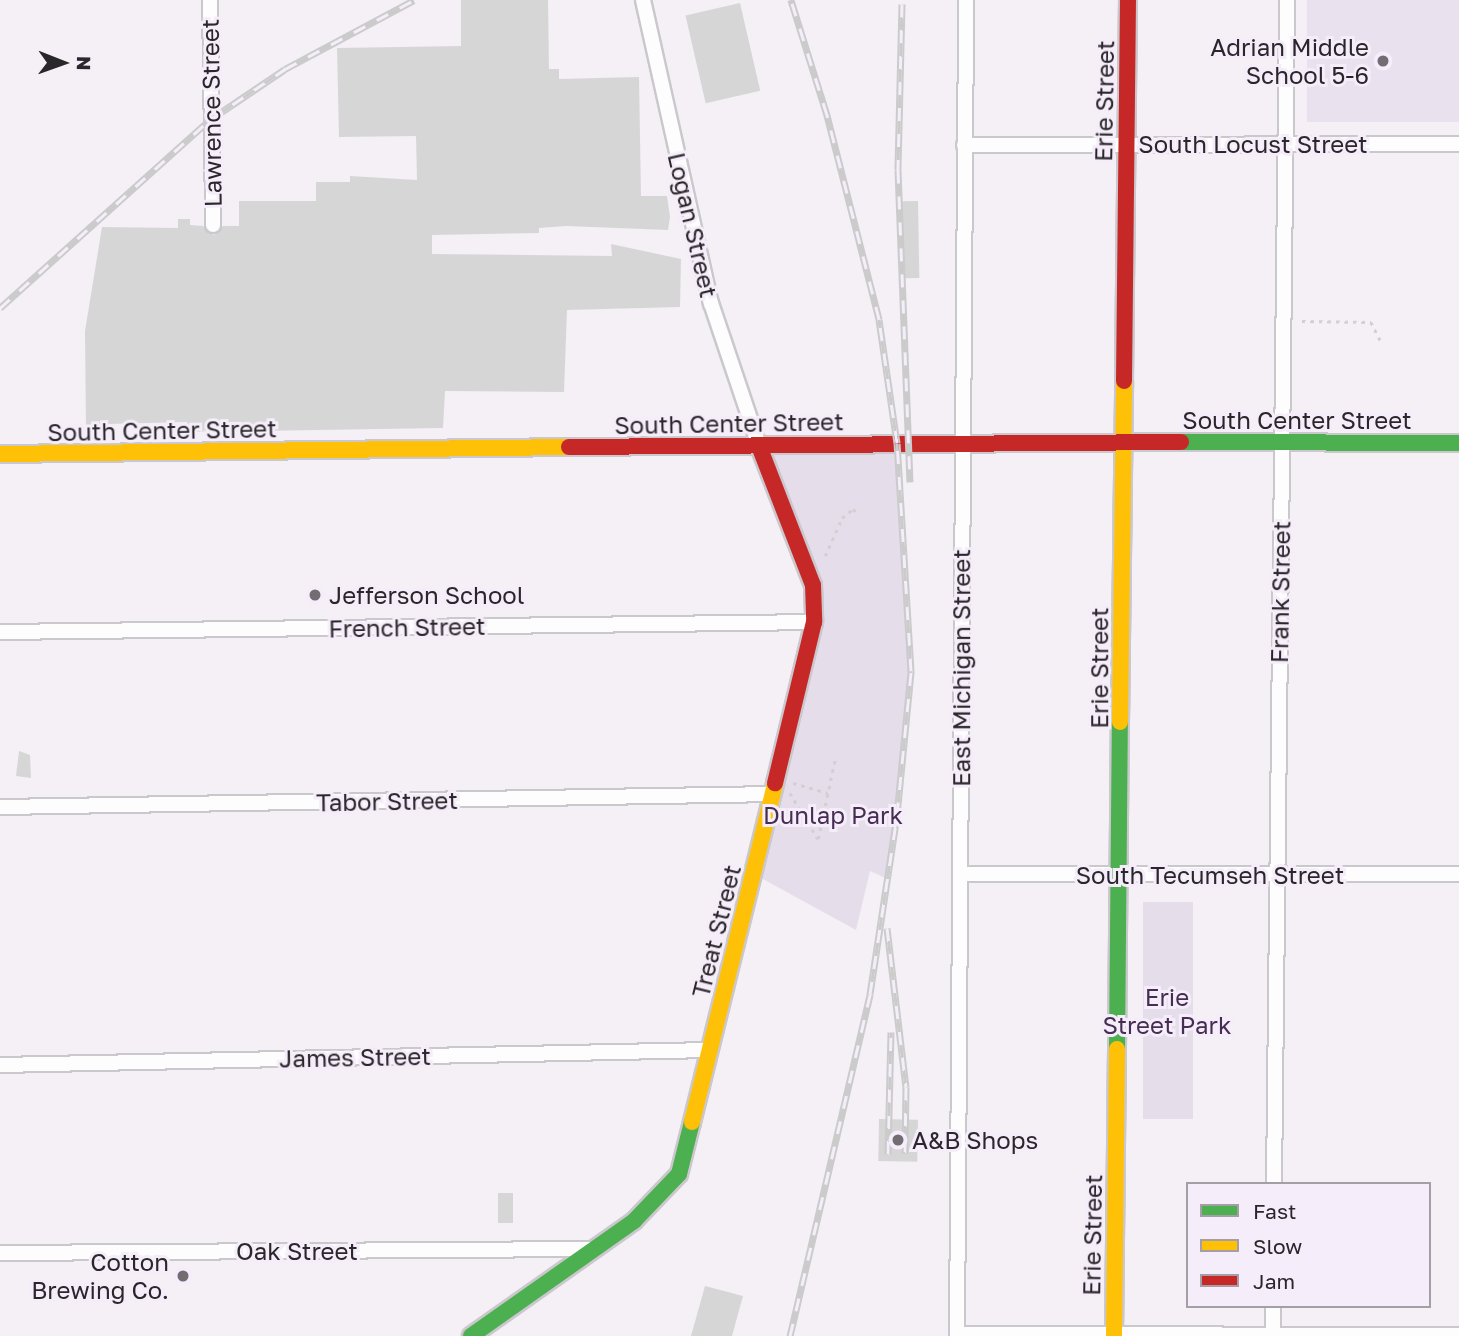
<!DOCTYPE html>
<style>
body{margin:0}
#map{position:relative;width:1459px;height:1336px;overflow:hidden;background:#f4f0f6;font-family:"Golos Text",sans-serif}
div>[style]{position:absolute}
[style*='--x']{left:calc(var(--x)*1px);top:calc(var(--y)*1px);width:calc(var(--w)*1px);rotate:calc(var(--a)*1deg)}
.built>*{inset:0;background:#e9e1ed;transform-origin:0 0}
.green>*{inset:0;background:#e6ddea;transform-origin:0 0}
.building>*{inset:0;background:#d7d6d7;transform-origin:0 0}
.path>*{height:2.5px;margin-top:-1.25px;transform-origin:0;background:repeating-linear-gradient(90deg,#d1d0d3 0 3.5px,transparent 0 8.5px)}
.roads{filter:drop-shadow(2px 0 #cbc8cd) drop-shadow(-2px 0 #cbc8cd) drop-shadow(0 2px #cbc8cd) drop-shadow(0 -2px #cbc8cd)}
.street>*{height:14px;margin:-7px;padding:0 7px;transform-origin:7px;border-radius:7px;background:#fdfdfe}
.fast>*{height:16px;margin:-8px;padding:0 8px;transform-origin:8px;border-radius:8px;background:#4caf50}
.slow>*{height:16px;margin:-8px;padding:0 8px;transform-origin:8px;border-radius:8px;background:#ffc107}
.jam>*{height:16px;margin:-8px;padding:0 8px;transform-origin:8px;border-radius:8px;background:#c62828}
.rail>*{height:7px;margin-top:-3.5px;transform-origin:0;background:repeating-linear-gradient(90deg,#f5edf9 0 13px,#cbcbcc 0 26px);box-sizing:border-box;border-block:2px solid #cbcbcc}
.dots>*{width:19px;height:19px;translate:-50% -50%;box-sizing:border-box;border:4px solid #f5edf9;border-radius:50%}
span{translate:-50% -50%;white-space:nowrap;text-align:center;line-height:1.15;-webkit-text-stroke:6px #f5edf9;paint-order:stroke}
.poi-label{font-size:24px;color:#2a272b}
.right{translate:-100% -50%;text-align:right}
.left{translate:0 -50%;text-align:left}
.street-label{font-size:24px;color:#2a272b}
.park-label{font-size:24px;color:#462d52}
.legend{position:absolute;left:1186px;top:1182px;width:245px;height:126px;box-sizing:border-box;background:#f5edf9;border:2px solid #a49ea7;margin:0;padding:9px 12px;list-style:none;font-size:21px;color:#2a272b}
.legend li{display:flex;align-items:center;gap:14px;height:35px}
.legend b{width:35px;border:2px solid #a49ea7}
.north{position:absolute;left:28px;top:28px;width:70px;height:70px;-webkit-text-stroke:5px #f5edf9;paint-order:stroke;rotate:91deg;font-size:19px;font-weight:700;line-height:28px;text-align:center;color:#2a272b}
.north::after{content:'';display:block;margin:auto;width:24px;height:32px;background:#2a272b;clip-path:polygon(50% 0,100% 100%,50% 72%,0 100%)}
</style>
<div id="map">
<div class="built">
<div style="left:1307px;top:0;width:152px;height:122px"></div>
</div>
<div class="green">
<div style="clip-path:polygon(897px 443px,911px 671px,905px 753px,888px 879px,870px 871px,856px 930px,754px 874px,815px 606px,759px 446px)"></div>
<div style="left:1143px;top:902px;width:50px;height:217px"></div>
</div>
<div class="building">
<div style="clip-path:polygon(461px 0,548px 0,549px 69px,559px 69px,559px 79px,639px 77px,641px 196px,667px 196px,670px 217px,668px 230px,566px 226px,539px 228px,539px 233px,432px 235px,432px 254px,612px 256px,611px 244px,681px 259px,680px 307px,567px 310px,564px 392px,445px 391px,443px 428px,187px 432px,187px 422px,108px 424px,109px 430px,86px 430px,85px 331px,102px 227px,178px 228px,178px 219px,190px 219px,190px 225px,203px 226px,214px 235px,223px 226px,239px 226px,239px 201px,316px 201px,316px 182px,350px 182px,350px 176px,417px 180px,416px 136px,339px 137px,337px 48px,461px 46px)"></div>
<div style="left:740px;top:3px;width:90px;height:56px;rotate:77deg"></div>
<div style="left:918px;top:201px;width:77px;height:16px;rotate:89deg"></div>
<div style="clip-path:polygon(19px 751px,30px 755px,31px 778px,16px 776px)"></div>
<div style="left:879px;top:1119px;width:39px;height:42px;rotate:1deg"></div>
<div style="left:498px;top:1193px;width:15px;height:30px"></div>
<div style="clip-path:polygon(705px 1286px,743px 1296px,732px 1336px,691px 1336px)"></div>
</div>
<div class="path">
<div style="--x:1302;--y:321;--w:69;--a:0.8"></div>
<div style="--x:1371;--y:322;--w:22;--a:63"></div>
<div style="--x:825;--y:556;--w:42;--a:-65.9"></div>
<div style="--x:842;--y:518;--w:14;--a:-39"></div>
<div style="--x:853;--y:509;--w:8;--a:40"></div>
<div style="--x:793;--y:783;--w:36;--a:16"></div>
<div style="--x:790;--y:793;--w:54;--a:58.7"></div>
<div style="--x:818;--y:839;--w:82;--a:-78"></div>
</div>
<div class="roads">
<div class="street">
<div style="--x:210;--y:0;--w:225;--a:89.2"></div>
<div style="--x:643;--y:0;--w:311;--a:77.4"></div>
<div style="--x:711;--y:303;--w:151;--a:71.4"></div>
<div style="--x:964;--y:145;--w:495;--a:-0.1"></div>
<div style="--x:0;--y:632;--w:814;--a:-0.7"></div>
<div style="--x:0;--y:807;--w:773;--a:-0.96"></div>
<div style="--x:960;--y:874;--w:499;--a:0"></div>
<div style="--x:0;--y:1065;--w:709;--a:-1.21"></div>
<div style="--x:1274;--y:1184;--w:1184;--a:-89.37"></div>
<div style="--x:0;--y:1253;--w:593;--a:-0.39"></div>
<div style="--x:957;--y:1334;--w:502;--a:0.11"></div>
<div style="--x:957;--y:1336;--w:1336;--a:-89.61"></div>
<div style="--x:1273;--y:1336;--w:30;--a:-90"></div>
</div>
<div class="fast">
<div style="--x:1181;--y:442;--w:278;--a:0.2"></div>
<div style="--x:1117;--y:1049;--w:327;--a:-89.5"></div>
<div style="--x:471;--y:1336;--w:199;--a:-35.2"></div>
<div style="--x:634;--y:1221;--w:65;--a:-46.2"></div>
<div style="--x:679;--y:1174;--w:54;--a:-76"></div>
</div>
<div class="slow">
<div style="--x:0;--y:454;--w:569;--a:-0.7"></div>
<div style="--x:1120;--y:722;--w:341;--a:-89.3"></div>
<div style="--x:692;--y:1122;--w:349;--a:-76.2"></div>
<div style="--x:1114;--y:1336;--w:287;--a:-89.4"></div>
</div>
<div class="jam">
<div style="--x:1124;--y:381;--w:381;--a:-89.4"></div>
<div style="--x:759;--y:446;--w:149;--a:68.8"></div>
<div style="--x:813;--y:585;--w:37;--a:88"></div>
<div style="--x:814;--y:622;--w:166;--a:103.6"></div>
<div style="--x:569;--y:447;--w:612;--a:-0.47"></div>
</div>
</div>
<div class="rail">
<div style="--x:902;--y:4;--w:166;--a:91.4"></div>
<div style="--x:898;--y:170;--w:312;--a:87.8"></div>
<div style="--x:0;--y:308;--w:283;--a:-41.9"></div>
<div style="--x:211;--y:119;--w:89;--a:-34"></div>
<div style="--x:285;--y:69;--w:146;--a:-28.1"></div>
<div style="--x:887;--y:928;--w:160;--a:83.2"></div>
<div style="--x:906;--y:1087;--w:66;--a:90.9"></div>
<div style="--x:888;--y:1154;--w:122;--a:-88.6"></div>
<div style="--x:790;--y:1336;--w:351;--a:-76.8"></div>
<div style="--x:870;--y:994;--w:181;--a:-81.4"></div>
<div style="--x:897;--y:815;--w:145;--a:-84.4"></div>
<div style="--x:911;--y:671;--w:228;--a:-93.5"></div>
<div style="--x:897;--y:443;--w:125;--a:-98.3"></div>
<div style="--x:879;--y:319;--w:211;--a:-104.3"></div>
<div style="--x:827;--y:115;--w:121;--a:-107.4"></div>
</div>
<div class="dots">
<div style="left:1383px;top:61px;background:#716d72"></div>
<div style="left:315px;top:595px;background:#716d72"></div>
<div style="left:898px;top:1140px;background:#716d72"></div>
<div style="left:183px;top:1276px;background:#716d72"></div>
</div>
<div class="poi-label">
<span class="right" style="left:1369px;top:61px">Adrian Middle<br>School 5-6</span>
<span class="left" style="left:329px;top:595px">Jefferson School</span>
<span class="left" style="left:912px;top:1140px">A&amp;B Shops</span>
<span class="right" style="left:169px;top:1276px">Cotton<br>Brewing Co.</span>
</div>
<div class="street-label">
<span style="left:1104px;top:101px;rotate:-89deg">Erie Street</span>
<span style="left:211px;top:113px;rotate:-91deg">Lawrence Street</span>
<span style="left:1253px;top:144px">South Locust Street</span>
<span style="left:693px;top:225px;rotate:77deg">Logan Street</span>
<span style="left:1297px;top:420px">South Center Street</span>
<span style="left:729px;top:423px;rotate:-1deg">South Center Street</span>
<span style="left:162px;top:430px;rotate:-1deg">South Center Street</span>
<span style="left:1280px;top:592px;rotate:-89deg">Frank Street</span>
<span style="left:407px;top:627px;rotate:-1deg">French Street</span>
<span style="left:961px;top:668px;rotate:-90deg">East Michigan Street</span>
<span style="left:1099px;top:668px;rotate:-90deg">Erie Street</span>
<span style="left:387px;top:801px;rotate:-1deg">Tabor Street</span>
<span style="left:1210px;top:875px">South Tecumseh Street</span>
<span style="left:716px;top:931px;rotate:-76deg">Treat Street</span>
<span style="left:355px;top:1057px;rotate:-1deg">James Street</span>
<span style="left:1092px;top:1235px;rotate:-89deg">Erie Street</span>
<span style="left:297px;top:1251px">Oak Street</span>
</div>
<div class="park-label">
<span style="left:833px;top:815px">Dunlap Park</span>
<span style="left:1167px;top:1011px">Erie<br>Street Park</span>
</div>
<ul class="legend">
<li><b style="height:9px;background:#4caf50"></b>Fast</li>
<li><b style="height:9px;background:#ffc107"></b>Slow</li>
<li><b style="height:9px;background:#c62828"></b>Jam</li>
</ul>
<div class="north">N</div>
</div>
